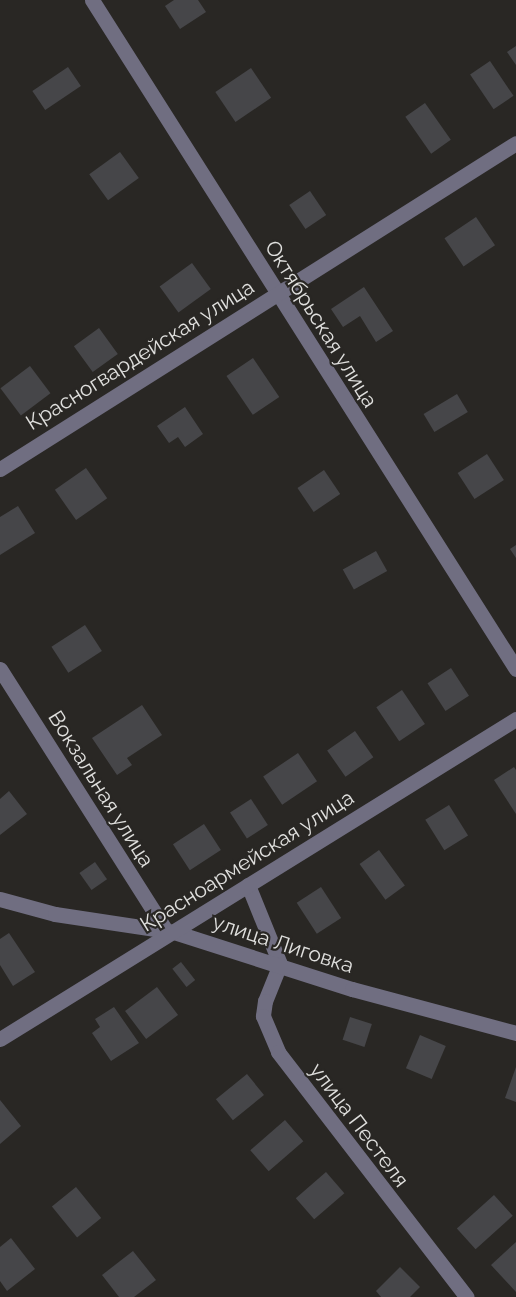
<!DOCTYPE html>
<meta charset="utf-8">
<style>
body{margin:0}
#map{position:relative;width:516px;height:1297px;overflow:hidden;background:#292724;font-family:Raleway,sans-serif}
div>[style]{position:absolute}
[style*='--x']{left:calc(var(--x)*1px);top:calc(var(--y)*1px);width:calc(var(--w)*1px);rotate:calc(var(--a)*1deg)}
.building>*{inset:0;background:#464649;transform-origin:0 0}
.minor>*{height:15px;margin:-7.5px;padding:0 7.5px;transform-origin:7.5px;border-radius:7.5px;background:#706e81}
span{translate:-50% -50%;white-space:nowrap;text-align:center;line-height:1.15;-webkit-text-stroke:4.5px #292724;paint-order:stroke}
.street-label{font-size:21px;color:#e0e0de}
</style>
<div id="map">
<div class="building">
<div style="clip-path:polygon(174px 0,198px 0,206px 12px,180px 29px,165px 6px)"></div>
<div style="clip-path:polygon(516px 46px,516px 65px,507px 52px)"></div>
<div style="left:490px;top:61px;width:42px;height:24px;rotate:56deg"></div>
<div style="left:68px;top:67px;width:23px;height:43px;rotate:56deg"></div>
<div style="left:251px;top:68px;width:36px;height:43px;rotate:56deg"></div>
<div style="left:425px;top:103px;width:45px;height:24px;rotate:55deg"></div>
<div style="left:120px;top:152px;width:32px;height:38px;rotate:54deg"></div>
<div style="left:310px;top:191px;width:29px;height:25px;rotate:56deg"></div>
<div style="left:476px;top:217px;width:34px;height:38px;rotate:56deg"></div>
<div style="left:192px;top:263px;width:32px;height:40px;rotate:54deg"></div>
<div style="clip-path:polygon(364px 287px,393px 331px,376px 342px,360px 316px,343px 327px,331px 309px)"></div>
<div style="left:99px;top:328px;width:32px;height:31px;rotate:54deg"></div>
<div style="left:253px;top:358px;width:47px;height:32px;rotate:56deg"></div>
<div style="left:30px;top:366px;width:34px;height:37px;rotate:53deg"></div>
<div style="left:457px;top:394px;width:21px;height:39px;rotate:59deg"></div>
<div style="clip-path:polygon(185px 407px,203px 434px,185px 447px,178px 437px,169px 443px,157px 426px)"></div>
<div style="left:487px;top:454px;width:31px;height:35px;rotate:57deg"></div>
<div style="left:86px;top:468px;width:37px;height:38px;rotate:55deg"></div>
<div style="left:324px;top:470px;width:29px;height:32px;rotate:56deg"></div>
<div style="clip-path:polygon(18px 506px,35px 533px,0 555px,0 517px)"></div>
<div style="clip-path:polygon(516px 545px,516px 558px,510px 549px)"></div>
<div style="left:376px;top:551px;width:23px;height:38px;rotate:61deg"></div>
<div style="left:85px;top:625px;width:31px;height:40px;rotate:57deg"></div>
<div style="left:451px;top:668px;width:33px;height:28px;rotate:57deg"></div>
<div style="left:402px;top:690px;width:41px;height:31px;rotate:56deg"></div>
<div style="clip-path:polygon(142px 705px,162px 735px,127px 758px,132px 765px,117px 775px,92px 738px)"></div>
<div style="left:355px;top:731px;width:32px;height:34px;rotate:55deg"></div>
<div style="left:298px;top:753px;width:34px;height:42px;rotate:56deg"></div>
<div style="clip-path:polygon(514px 767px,516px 770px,516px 814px,494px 780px)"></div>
<div style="clip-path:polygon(9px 791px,27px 814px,0 835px,0 799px)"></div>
<div style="left:251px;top:799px;width:31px;height:25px;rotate:57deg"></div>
<div style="left:449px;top:805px;width:36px;height:28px;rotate:58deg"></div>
<div style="left:204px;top:824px;width:31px;height:37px;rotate:57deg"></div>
<div style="left:379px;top:850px;width:44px;height:24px;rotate:54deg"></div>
<div style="left:95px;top:862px;width:21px;height:19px;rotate:55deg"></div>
<div style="left:321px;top:887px;width:37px;height:29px;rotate:57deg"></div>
<div style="clip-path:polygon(9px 933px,35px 972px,13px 986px,0 965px,0 939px)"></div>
<div style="left:181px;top:962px;width:23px;height:11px;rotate:52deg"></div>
<div style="left:157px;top:987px;width:35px;height:40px;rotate:53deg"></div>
<div style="clip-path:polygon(114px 1007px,139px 1043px,111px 1061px,92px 1033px,100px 1027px,95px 1019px)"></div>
<div style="left:350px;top:1017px;width:23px;height:24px;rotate:18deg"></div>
<div style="left:420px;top:1035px;width:28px;height:36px;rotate:23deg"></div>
<div style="clip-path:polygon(516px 1067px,516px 1102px,505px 1098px)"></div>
<div style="left:247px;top:1074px;width:27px;height:40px;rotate:51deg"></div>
<div style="clip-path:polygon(0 1100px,21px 1126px,0 1144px)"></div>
<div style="left:285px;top:1120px;width:28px;height:46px;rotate:49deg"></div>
<div style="left:326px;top:1172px;width:28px;height:40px;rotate:49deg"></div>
<div style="left:76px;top:1187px;width:40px;height:31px;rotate:51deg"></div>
<div style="left:494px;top:1195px;width:28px;height:50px;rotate:48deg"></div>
<div style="clip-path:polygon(11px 1238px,35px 1269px,7px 1291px,0 1281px,0 1247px)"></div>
<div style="clip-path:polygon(516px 1242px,516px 1292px,491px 1265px)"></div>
<div style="clip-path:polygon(133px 1251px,156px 1280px,134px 1297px,119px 1297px,102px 1275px)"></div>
<div style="clip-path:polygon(400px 1267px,420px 1287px,410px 1297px,381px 1297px,376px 1291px)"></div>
</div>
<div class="minor">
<div style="--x:92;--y:0;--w:792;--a:57.63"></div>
<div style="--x:0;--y:469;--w:610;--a:-32.28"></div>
<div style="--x:0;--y:669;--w:310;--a:57.6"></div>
<div style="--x:248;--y:885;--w:85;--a:67.9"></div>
<div style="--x:280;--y:964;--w:40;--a:112"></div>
<div style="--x:265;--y:1001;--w:15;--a:98"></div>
<div style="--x:263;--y:1016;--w:39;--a:67"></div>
<div style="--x:278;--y:1052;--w:309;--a:52.4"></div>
<div style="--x:0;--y:899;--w:57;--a:15.3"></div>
<div style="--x:55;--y:914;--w:120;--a:8.6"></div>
<div style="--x:174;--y:932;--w:187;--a:17.8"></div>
<div style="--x:352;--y:989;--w:170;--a:15"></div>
<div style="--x:0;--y:1039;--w:607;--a:-31.81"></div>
</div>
<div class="street-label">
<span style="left:321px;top:324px;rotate:58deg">Октябрьская улица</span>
<span style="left:140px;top:355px;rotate:-32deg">Красногвардейская улица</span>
<span style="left:101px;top:789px;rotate:58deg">Вокзальная улица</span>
<span style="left:247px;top:861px;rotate:-32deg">Красноармейская улица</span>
<span style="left:283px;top:944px;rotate:18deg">улица Лиговка</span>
<span style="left:359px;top:1125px;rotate:53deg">улица Пестеля</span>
</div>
</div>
